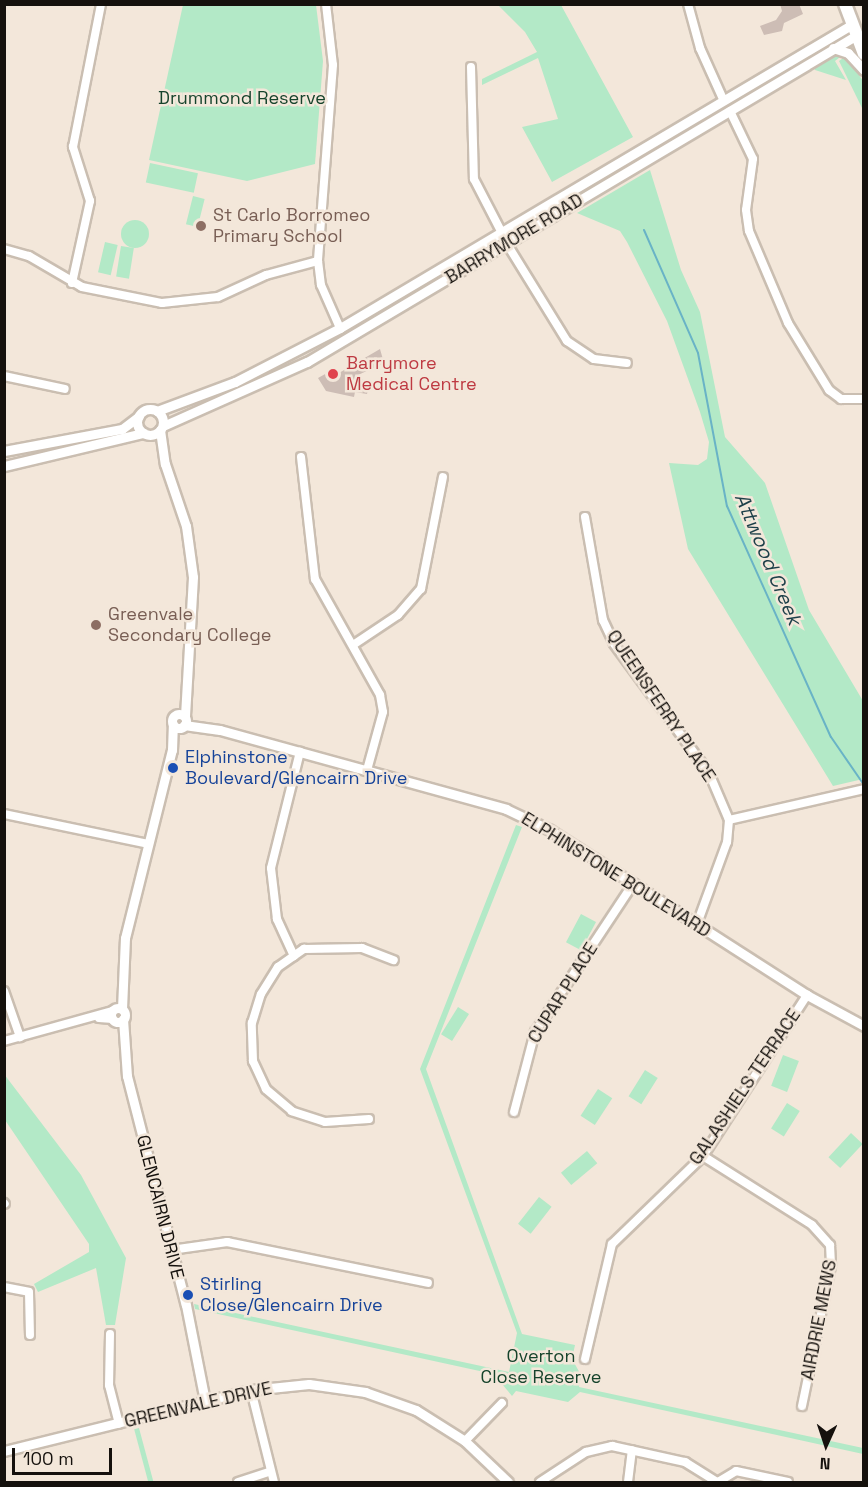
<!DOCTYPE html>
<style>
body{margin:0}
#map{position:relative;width:868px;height:1487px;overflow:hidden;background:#f3e7da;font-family:"Space Grotesk",sans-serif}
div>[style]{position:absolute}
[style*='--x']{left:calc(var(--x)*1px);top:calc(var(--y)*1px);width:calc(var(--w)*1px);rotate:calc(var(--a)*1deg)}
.green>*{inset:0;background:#b3e9c7;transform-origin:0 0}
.round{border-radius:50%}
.stream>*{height:2px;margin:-1px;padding:0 1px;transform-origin:1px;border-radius:1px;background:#69b3c6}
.building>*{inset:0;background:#cdbdb5}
.roads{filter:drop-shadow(2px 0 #cabeb1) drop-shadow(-2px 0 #cabeb1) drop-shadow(0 2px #cabeb1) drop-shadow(0 -2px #cabeb1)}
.minor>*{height:8px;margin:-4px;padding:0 4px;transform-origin:4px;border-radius:4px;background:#fff}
.tertiary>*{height:9px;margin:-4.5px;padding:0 4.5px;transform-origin:4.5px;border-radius:4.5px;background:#fff}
.tertiary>.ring{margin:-4.5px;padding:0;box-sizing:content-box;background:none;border:9px solid #fff;border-radius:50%}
.primary>*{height:12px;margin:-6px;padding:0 6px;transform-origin:6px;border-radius:6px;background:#fff}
.dots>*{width:16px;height:16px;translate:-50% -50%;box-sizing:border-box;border:3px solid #f3e7da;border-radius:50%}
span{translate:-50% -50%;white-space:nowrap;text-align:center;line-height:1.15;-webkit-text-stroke:5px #f3e7da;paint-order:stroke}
.park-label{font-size:18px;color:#15432b}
.education-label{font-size:18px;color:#785e54}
.left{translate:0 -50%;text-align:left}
.street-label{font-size:18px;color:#15110d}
.health-label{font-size:18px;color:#be3a42}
.transit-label{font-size:18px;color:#164399}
.water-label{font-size:20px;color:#1c3f48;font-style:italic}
.frame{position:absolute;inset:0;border:6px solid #15110d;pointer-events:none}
.north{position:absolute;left:796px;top:1415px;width:60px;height:60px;-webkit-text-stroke:4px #f3e7da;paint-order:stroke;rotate:183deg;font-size:16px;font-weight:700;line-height:24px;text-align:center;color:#15110d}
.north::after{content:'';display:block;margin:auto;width:21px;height:27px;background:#15110d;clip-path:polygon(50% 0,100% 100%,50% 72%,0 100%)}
.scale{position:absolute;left:12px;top:1448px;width:100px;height:27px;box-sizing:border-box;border:3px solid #15110d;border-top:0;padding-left:8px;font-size:18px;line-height:21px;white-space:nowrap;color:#15110d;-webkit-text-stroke:4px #f3e7da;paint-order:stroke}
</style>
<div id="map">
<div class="green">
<div style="clip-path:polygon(183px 5px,316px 5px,323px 61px,315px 164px,247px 181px,149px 160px)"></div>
<div style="clip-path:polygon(498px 5px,561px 5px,633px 137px,552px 182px,522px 127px,558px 119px,538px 58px,482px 85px,482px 79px,537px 52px,525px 32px)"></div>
<div style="clip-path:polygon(834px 53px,844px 54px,835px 61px,846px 80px,815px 70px,812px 65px)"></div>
<div style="clip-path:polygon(846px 56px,863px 81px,863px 110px,839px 61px)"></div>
<div style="left:150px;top:163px;width:49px;height:20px;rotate:12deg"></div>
<div style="clip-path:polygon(650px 170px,681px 270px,700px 312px,725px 437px,765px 483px,809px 610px,863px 701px,863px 779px,833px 786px,688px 549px,669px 463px,698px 465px,707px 459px,709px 442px,700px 412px,667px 321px,627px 242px,620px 231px,577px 213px)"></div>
<div style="left:193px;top:196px;width:12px;height:29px;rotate:14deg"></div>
<div class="round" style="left:121px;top:220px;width:28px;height:28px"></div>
<div style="left:105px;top:242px;width:13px;height:31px;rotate:13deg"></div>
<div style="left:121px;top:246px;width:13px;height:31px;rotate:9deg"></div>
<div style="clip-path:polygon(516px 825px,522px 827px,426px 1069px,522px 1334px,575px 1345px,572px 1359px,581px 1375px,579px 1387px,863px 1448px,863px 1454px,580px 1392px,568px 1402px,516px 1391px,512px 1396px,502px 1384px,507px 1377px,195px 1309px,194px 1304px,509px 1372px,517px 1333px,420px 1069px)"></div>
<div style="left:581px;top:914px;width:17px;height:32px;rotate:28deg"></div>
<div style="left:458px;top:1007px;width:13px;height:32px;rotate:32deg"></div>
<div style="left:783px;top:1055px;width:17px;height:33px;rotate:21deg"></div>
<div style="left:645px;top:1070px;width:15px;height:31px;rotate:32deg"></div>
<div style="clip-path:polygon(4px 1074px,81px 1175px,126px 1258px,115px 1325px,106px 1325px,96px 1268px,38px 1292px,34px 1284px,89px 1252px,89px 1244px,5px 1120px)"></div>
<div style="left:598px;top:1089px;width:17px;height:32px;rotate:33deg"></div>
<div style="left:787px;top:1103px;width:15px;height:30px;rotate:32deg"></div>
<div style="left:851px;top:1133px;width:16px;height:33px;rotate:43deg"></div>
<div style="left:587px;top:1151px;width:16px;height:34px;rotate:50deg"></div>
<div style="left:539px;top:1197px;width:16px;height:34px;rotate:38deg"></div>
<div style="left:139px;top:1428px;width:56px;height:5px;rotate:75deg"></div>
</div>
<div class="stream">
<div style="--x:644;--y:230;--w:134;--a:66.3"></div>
<div style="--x:698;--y:353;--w:156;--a:79.3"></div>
<div style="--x:727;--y:506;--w:253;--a:65.8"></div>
<div style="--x:831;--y:737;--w:58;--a:55.5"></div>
</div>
<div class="building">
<div style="clip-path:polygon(780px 4px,799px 4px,803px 14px,784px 23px,782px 31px,764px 35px,760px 26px,776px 20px,782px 11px)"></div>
<div style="clip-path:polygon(380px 349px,384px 363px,358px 375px,369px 386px,367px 394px,355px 392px,354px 397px,326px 391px,318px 378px,336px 368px,339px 373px)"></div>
</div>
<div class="roads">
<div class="minor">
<div style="--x:326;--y:4;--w:61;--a:83.5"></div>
<div style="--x:333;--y:65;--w:197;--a:94.4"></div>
<div style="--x:318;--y:261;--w:24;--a:83"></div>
<div style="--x:321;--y:285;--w:47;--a:66.2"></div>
<div style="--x:688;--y:4;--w:46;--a:74.7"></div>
<div style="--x:700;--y:48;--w:56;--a:65.7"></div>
<div style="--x:471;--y:67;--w:112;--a:88.5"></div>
<div style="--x:474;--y:179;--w:59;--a:62.6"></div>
<div style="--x:730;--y:111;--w:53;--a:64.4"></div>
<div style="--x:753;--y:159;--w:51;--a:97.8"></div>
<div style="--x:746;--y:210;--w:21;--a:82"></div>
<div style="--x:749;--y:231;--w:100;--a:67"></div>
<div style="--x:788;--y:323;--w:79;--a:58.5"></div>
<div style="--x:829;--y:390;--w:15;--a:37"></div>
<div style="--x:841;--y:399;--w:23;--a:0"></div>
<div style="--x:507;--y:244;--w:114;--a:58.3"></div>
<div style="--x:567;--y:341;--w:32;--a:34"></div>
<div style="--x:594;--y:359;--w:33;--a:7"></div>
<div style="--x:4;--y:249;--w:26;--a:16"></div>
<div style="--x:29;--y:256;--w:61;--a:30.3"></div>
<div style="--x:82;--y:287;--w:82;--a:11.3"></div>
<div style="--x:162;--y:303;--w:56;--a:-6.1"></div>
<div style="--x:218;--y:297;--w:53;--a:-24.6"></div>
<div style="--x:266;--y:275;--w:54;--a:-15.1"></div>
<div style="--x:72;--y:283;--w:84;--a:-77.6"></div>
<div style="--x:90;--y:201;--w:57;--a:-107.5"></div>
<div style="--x:73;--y:147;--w:146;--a:-78.9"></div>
<div style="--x:4;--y:376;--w:62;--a:12"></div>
<div style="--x:301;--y:457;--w:123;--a:83.5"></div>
<div style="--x:315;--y:579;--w:133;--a:60.7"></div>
<div style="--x:380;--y:695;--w:17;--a:80"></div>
<div style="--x:383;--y:712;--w:60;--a:105.4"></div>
<div style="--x:585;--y:517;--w:105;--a:80.1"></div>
<div style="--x:603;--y:620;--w:26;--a:65"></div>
<div style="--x:614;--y:644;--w:160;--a:53.6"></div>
<div style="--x:709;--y:773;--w:51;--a:66.9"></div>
<div style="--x:729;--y:820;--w:22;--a:95"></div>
<div style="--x:727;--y:842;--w:87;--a:110.1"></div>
<div style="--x:353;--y:645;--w:54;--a:-33.7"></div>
<div style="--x:398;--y:615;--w:35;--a:-49"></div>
<div style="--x:421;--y:589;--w:114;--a:-78.9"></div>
<div style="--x:4;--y:814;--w:148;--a:11.7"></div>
<div style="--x:729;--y:820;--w:139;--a:-12.9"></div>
<div style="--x:294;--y:956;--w:41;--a:-114.7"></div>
<div style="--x:277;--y:919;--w:51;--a:-96.7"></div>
<div style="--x:271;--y:868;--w:120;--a:-76"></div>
<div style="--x:4;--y:991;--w:49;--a:70.8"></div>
<div style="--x:99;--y:1018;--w:14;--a:4"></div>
<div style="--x:4;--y:1041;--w:112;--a:-15.5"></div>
<div style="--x:514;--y:1112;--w:83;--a:-75.3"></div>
<div style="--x:535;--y:1032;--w:178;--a:-56.5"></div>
<div style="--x:369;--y:1119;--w:44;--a:176.1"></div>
<div style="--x:325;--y:1122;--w:35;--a:-162"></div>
<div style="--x:292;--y:1111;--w:34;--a:-140"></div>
<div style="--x:266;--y:1089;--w:31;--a:-115"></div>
<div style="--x:253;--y:1061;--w:38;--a:-92"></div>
<div style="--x:252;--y:1023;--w:30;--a:-73"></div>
<div style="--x:261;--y:994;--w:32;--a:-58"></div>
<div style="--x:278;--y:967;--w:32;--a:-35"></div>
<div style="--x:304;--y:949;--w:58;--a:-1"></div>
<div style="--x:362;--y:948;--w:34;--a:21"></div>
<div style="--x:703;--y:1156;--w:129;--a:32.3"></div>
<div style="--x:812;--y:1225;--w:27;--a:48"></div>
<div style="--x:830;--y:1245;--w:21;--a:87"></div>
<div style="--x:831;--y:1266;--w:143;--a:101.7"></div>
<div style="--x:4;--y:1203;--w:1;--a:45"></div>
<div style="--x:171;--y:1250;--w:57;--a:-8.1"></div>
<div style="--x:227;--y:1242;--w:205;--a:11.5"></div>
<div style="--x:4;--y:1287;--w:25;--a:11"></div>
<div style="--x:29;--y:1292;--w:43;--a:88.7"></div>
<div style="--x:110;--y:1334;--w:51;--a:91.1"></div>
<div style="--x:109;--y:1385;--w:40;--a:75.6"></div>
<div style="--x:585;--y:1359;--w:118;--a:-76.8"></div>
<div style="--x:612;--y:1244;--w:127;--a:-44"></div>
<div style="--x:703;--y:1156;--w:192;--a:-57.1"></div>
<div style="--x:251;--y:1390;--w:95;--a:76"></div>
<div style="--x:465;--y:1441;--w:53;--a:-45.8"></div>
<div style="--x:238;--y:1482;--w:33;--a:-18"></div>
<div style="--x:540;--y:1482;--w:55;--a:-33.1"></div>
<div style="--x:586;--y:1452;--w:27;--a:-13"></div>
<div style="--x:612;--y:1446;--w:75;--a:12.4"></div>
<div style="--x:685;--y:1462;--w:38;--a:32"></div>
<div style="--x:628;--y:1482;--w:32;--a:-83"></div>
<div style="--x:718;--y:1482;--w:21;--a:-31"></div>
<div style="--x:736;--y:1471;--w:53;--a:11.9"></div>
</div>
<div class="tertiary">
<div style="--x:833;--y:48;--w:16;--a:18"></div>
<div style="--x:848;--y:53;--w:23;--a:47"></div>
<div class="ring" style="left:137px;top:409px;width:17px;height:17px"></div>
<div style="--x:157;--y:411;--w:83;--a:-20.4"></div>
<div style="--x:235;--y:382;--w:118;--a:-27.2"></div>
<div style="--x:340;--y:328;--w:594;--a:-30.67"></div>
<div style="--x:163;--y:426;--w:158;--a:-24"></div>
<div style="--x:307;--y:362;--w:640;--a:-30.73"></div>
<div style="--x:160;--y:430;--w:34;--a:82"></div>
<div style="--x:165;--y:464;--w:65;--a:71.3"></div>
<div style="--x:186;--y:526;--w:51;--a:82.2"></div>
<div style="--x:193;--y:577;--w:140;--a:93.3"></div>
<div style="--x:4;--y:451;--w:120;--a:-10.6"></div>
<div style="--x:122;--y:429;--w:21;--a:-37"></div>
<div style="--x:4;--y:466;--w:143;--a:-13.4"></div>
<div class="ring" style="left:172px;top:714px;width:5px;height:5px"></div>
<div style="--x:184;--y:725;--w:36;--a:8"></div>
<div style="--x:220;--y:730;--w:297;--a:15.4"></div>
<div style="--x:506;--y:809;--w:49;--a:25.5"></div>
<div style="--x:550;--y:830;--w:305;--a:32.7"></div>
<div style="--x:807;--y:995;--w:65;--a:28.5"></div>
<div class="ring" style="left:111px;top:1008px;width:5px;height:5px"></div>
<div style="--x:122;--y:1009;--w:71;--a:-87.6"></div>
<div style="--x:125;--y:938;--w:194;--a:-76"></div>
<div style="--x:172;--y:750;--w:26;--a:-88"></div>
<div style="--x:123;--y:1019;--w:57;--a:86"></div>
<div style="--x:127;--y:1076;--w:236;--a:75.6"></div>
<div style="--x:186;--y:1305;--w:98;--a:78.8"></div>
<div style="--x:4;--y:1451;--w:254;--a:-13.9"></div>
<div style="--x:251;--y:1390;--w:58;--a:-5.9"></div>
<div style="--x:309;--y:1384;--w:57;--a:8.1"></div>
<div style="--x:365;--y:1392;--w:54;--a:19.4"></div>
<div style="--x:416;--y:1410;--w:58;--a:32.3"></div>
<div style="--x:465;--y:1441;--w:59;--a:43.6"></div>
</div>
<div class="primary">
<div style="--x:845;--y:4;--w:53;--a:69.2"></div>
</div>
</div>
<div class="dots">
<div style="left:201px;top:226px;background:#8d6e63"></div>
<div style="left:333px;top:374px;background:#e0444e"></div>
<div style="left:96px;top:625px;background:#8d6e63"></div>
<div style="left:173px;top:768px;background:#1a4fb4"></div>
<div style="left:188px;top:1295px;background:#1a4fb4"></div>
</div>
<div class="park-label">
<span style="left:242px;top:98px">Drummond Reserve</span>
<span style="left:541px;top:1367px">Overton<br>Close Reserve</span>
</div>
<div class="education-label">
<span class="left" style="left:213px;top:226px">St Carlo Borromeo<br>Primary School</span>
<span class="left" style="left:108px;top:625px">Greenvale<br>Secondary College</span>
</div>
<div class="street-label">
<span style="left:514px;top:239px;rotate:-31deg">BARRYMORE ROAD</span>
<span style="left:661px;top:706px;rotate:56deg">QUEENSFERRY PLACE</span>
<span style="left:616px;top:875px;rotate:32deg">ELPHINSTONE BOULEVARD</span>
<span style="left:563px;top:993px;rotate:-58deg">CUPAR PLACE</span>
<span style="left:745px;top:1087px;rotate:-56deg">GALASHIELS TERRACE</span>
<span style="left:160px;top:1207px;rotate:76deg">GLENCAIRN DRIVE</span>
<span style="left:819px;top:1320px;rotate:-79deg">AIRDRIE MEWS</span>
<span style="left:198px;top:1405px;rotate:-13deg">GREENVALE DRIVE</span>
</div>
<div class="health-label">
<span class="left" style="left:346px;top:374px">Barrymore<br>Medical Centre</span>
</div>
<div class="transit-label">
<span class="left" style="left:185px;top:768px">Elphinstone<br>Boulevard/Glencairn Drive</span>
<span class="left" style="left:200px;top:1295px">Stirling<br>Close/Glencairn Drive</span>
</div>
<div class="water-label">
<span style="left:768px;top:559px;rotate:67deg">Attwood Creek</span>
</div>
<div class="frame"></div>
<div class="north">N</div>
<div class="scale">100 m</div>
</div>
